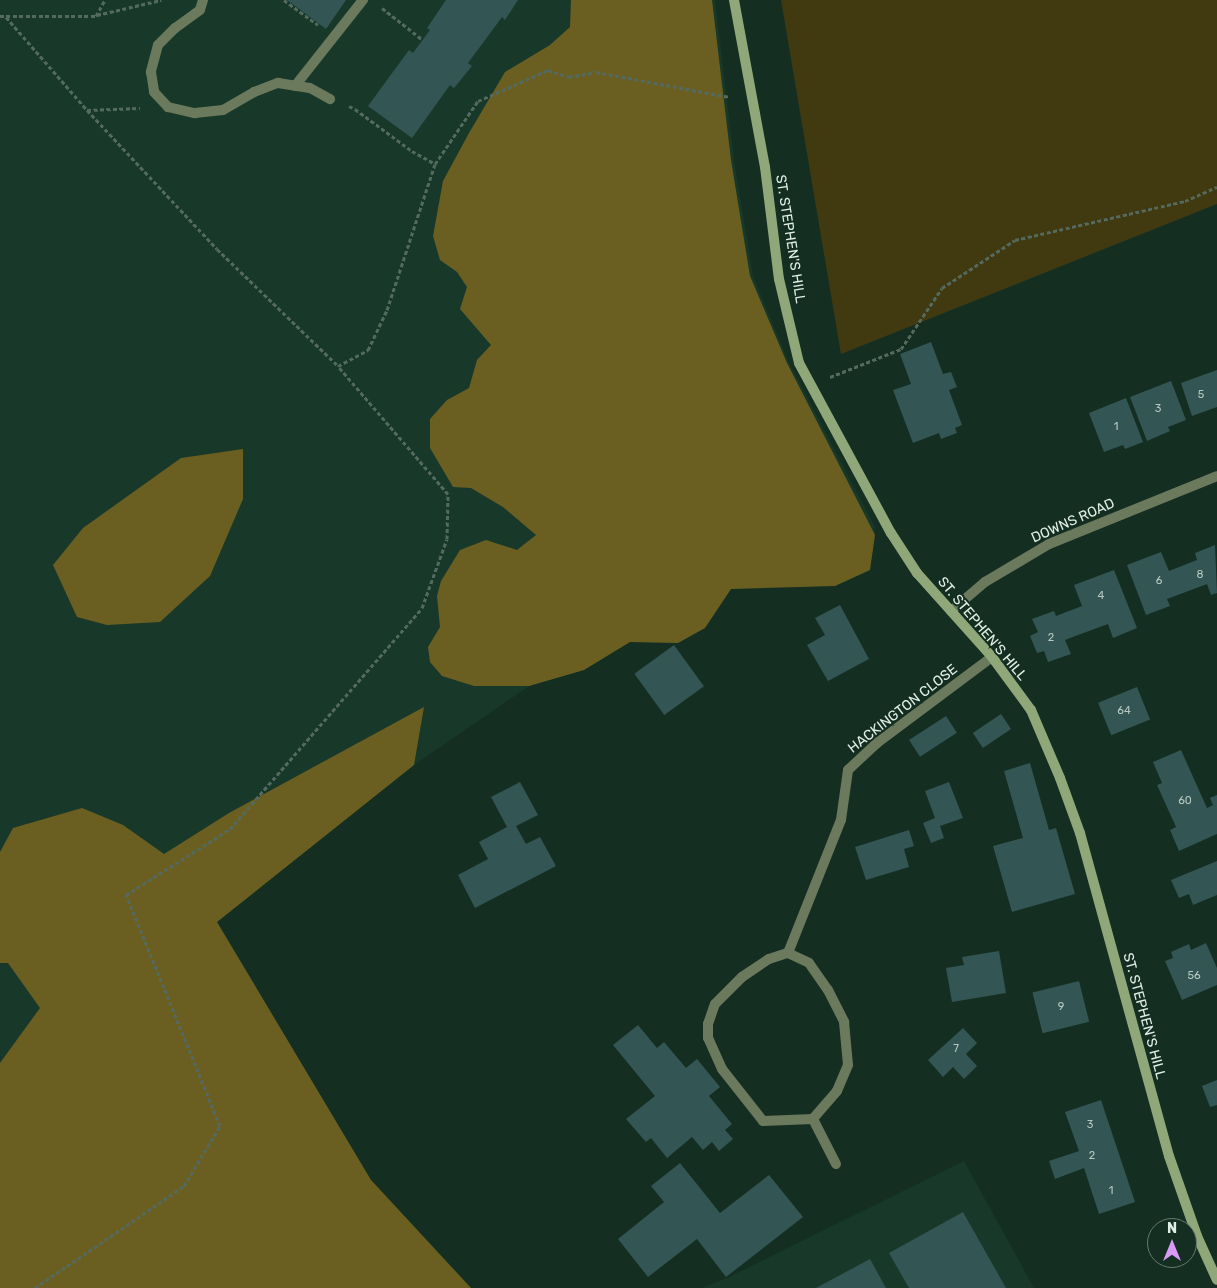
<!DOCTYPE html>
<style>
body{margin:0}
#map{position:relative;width:1217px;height:1288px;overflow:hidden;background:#152e22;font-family:Rubik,sans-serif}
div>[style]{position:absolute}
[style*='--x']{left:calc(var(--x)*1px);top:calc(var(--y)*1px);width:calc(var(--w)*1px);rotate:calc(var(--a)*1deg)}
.built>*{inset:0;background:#183929}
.green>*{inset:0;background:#413a11}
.forest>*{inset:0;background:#6a5f21}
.building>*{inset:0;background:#335553;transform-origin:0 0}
.path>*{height:3px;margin-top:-1.5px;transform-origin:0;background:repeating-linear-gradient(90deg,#546a5e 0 4px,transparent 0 6.5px)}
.lane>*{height:10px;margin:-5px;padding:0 5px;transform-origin:5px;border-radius:5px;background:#6b795d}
.street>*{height:10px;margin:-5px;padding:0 5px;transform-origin:5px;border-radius:5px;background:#6b795d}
.secondary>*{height:10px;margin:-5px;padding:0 5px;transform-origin:5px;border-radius:5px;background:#90a77a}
span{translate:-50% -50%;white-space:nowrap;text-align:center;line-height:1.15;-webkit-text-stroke:4px #152e22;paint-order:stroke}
.number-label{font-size:11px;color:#b5c8c1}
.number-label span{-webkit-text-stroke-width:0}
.street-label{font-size:14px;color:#e0efe6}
.north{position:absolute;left:1147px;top:1218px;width:50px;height:50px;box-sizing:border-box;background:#152e22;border:1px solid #667b70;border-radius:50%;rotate:0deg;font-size:14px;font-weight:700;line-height:20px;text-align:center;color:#e0efe6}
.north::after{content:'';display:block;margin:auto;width:18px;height:22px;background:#d99af7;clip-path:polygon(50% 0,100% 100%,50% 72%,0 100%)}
</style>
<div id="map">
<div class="built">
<div style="clip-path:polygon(0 0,715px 0,734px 160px,753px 276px,789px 363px,875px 527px,870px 570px,835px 586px,731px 589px,705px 628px,678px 643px,630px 642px,584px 670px,529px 686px,414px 765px,217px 922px,371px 1180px,471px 1288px,0 1288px)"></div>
<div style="clip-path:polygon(964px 1161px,1034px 1288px,702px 1288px,729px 1277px)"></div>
</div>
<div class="green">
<div style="clip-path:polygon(781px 0,1217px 0,1217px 204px,841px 354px)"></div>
</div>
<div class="forest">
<div style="clip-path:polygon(571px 0,712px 0,731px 160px,750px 276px,787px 363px,875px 535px,870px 570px,835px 586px,731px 589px,705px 628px,678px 643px,630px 642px,584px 670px,529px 686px,474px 686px,442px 676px,430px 662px,428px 647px,440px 627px,437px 596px,441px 581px,460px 550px,486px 540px,517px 550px,536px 535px,503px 507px,471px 488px,453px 487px,430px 448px,430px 419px,447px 400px,469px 388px,477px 360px,491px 345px,460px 309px,467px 287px,457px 272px,440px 260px,433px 236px,443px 181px,469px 133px,505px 72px,550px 45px,570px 27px)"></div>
<div style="clip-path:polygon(243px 449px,243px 499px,210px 576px,160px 622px,107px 625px,77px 617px,53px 565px,83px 528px,181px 458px)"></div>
<div style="clip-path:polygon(424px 707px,414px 765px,217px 922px,371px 1180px,471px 1288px,0 1288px,0 1063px,40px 1008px,8px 963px,0 963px,0 852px,13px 828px,82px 808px,123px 825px,164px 854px,229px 813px)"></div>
</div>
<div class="building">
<div style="clip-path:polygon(287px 0,346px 0,326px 29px)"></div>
<div style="clip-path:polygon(446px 0,518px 0,505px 20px,502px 17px,468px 63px,472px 66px,454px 88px,450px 85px,412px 138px,368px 106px,409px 50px,413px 53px,430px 30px,427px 28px)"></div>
<div style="clip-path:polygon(931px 342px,943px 374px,951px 372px,957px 387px,949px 390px,962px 425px,955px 428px,957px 433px,941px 439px,939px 433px,913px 443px,893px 390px,911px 384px,900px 354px)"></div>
<div style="clip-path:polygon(1217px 370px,1217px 407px,1192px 416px,1181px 383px)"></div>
<div style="clip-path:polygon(1171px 381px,1186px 420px,1168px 427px,1170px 431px,1147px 441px,1130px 397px)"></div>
<div style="clip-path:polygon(1126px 398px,1143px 442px,1125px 449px,1123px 445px,1104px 452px,1089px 413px)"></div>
<div style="clip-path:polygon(1215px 545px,1217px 593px,1211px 595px,1207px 584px,1167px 599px,1170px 606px,1146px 615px,1127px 565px,1161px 552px,1169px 571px,1197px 560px,1195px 553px)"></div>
<div style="clip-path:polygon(1114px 570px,1137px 628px,1113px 638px,1108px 624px,1078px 635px,1065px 640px,1071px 654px,1048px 662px,1044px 651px,1037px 653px,1030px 636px,1038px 632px,1032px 619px,1054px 611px,1056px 616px,1082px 606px,1074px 585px)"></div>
<div style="clip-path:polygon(840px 605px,869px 659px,828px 681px,807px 645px,825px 635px,815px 618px)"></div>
<div style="left:674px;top:645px;width:51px;height:49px;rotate:54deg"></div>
<div style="left:1137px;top:687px;width:35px;height:42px;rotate:68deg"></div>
<div style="left:1001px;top:714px;width:18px;height:34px;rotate:56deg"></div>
<div style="left:946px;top:716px;width:20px;height:44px;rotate:57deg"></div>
<div style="clip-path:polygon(1181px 750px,1207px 808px,1213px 805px,1210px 798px,1217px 795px,1217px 834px,1179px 851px,1170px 830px,1176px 827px,1157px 785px,1162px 783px,1153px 762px)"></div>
<div style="clip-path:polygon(1030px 763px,1049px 830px,1056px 828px,1075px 894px,1012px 912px,993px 846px,1023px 838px,1004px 771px)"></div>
<div style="clip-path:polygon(520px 782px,538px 815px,516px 826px,526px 844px,540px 837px,556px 866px,475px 908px,458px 875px,488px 859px,479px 842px,507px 827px,491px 797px)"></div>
<div style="clip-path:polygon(949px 782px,963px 818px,940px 826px,944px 838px,931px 843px,923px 823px,935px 818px,925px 791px)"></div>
<div style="clip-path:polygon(909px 830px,914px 846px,904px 849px,909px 867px,866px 880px,855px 847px)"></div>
<div style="clip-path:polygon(1217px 861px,1217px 895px,1193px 905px,1189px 894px,1179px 898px,1171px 880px)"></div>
<div style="clip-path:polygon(1206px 943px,1217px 968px,1217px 985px,1182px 1000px,1165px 961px,1173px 958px,1171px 952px,1189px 944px,1191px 950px)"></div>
<div style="clip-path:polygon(999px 951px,1006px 993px,952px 1002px,946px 968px,964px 965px,962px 957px)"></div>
<div style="left:1079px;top:981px;width:42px;height:48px;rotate:76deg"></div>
<div style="clip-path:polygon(638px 1025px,657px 1048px,664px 1042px,686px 1068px,697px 1059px,720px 1087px,709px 1096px,732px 1124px,725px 1130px,733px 1139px,719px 1151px,712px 1142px,703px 1150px,692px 1137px,667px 1158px,651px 1138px,646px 1142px,626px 1119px,655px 1096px,613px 1045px)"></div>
<div style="clip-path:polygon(963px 1028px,977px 1043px,966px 1054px,977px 1066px,964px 1079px,953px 1067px,943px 1077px,928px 1060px)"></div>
<div style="clip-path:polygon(1217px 1080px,1217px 1105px,1210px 1107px,1202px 1086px)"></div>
<div style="clip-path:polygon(1101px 1100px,1135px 1202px,1099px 1214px,1084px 1168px,1055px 1179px,1049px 1161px,1079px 1151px,1065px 1112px)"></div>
<div style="clip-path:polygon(680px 1163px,720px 1213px,769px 1175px,803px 1217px,726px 1277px,697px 1239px,648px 1277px,618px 1239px,664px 1202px,651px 1186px)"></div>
<div style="clip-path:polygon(963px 1212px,1006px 1288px,909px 1288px,889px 1253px)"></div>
<div style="clip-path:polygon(870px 1259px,886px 1288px,816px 1288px)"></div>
</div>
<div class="path">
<div style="--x:284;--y:0;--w:42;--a:36.3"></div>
<div style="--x:382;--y:8;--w:52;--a:38"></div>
<div style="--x:97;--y:15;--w:66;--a:-13.2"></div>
<div style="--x:0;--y:16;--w:96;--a:0"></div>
<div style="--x:96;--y:16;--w:18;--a:-61"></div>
<div style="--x:6;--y:17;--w:123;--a:48.9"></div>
<div style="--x:87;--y:110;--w:190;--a:46.9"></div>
<div style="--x:217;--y:249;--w:168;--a:44"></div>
<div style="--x:338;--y:366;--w:34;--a:-28"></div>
<div style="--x:368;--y:350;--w:44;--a:-64.6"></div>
<div style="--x:387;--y:310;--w:154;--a:-71.8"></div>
<div style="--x:349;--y:106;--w:7;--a:27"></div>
<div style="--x:355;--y:109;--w:71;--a:36.4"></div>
<div style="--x:412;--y:151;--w:26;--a:29"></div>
<div style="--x:435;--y:164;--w:76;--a:-55.7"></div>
<div style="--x:478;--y:101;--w:77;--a:-23.9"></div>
<div style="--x:548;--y:70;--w:22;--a:18"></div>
<div style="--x:569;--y:77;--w:27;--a:-10"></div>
<div style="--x:596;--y:72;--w:136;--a:10.6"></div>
<div style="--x:87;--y:110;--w:53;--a:-2.2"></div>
<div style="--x:830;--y:377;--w:76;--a:-21.5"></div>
<div style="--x:901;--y:349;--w:73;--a:-56.1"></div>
<div style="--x:942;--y:288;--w:87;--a:-33.3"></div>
<div style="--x:1015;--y:240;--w:174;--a:-12.9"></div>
<div style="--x:1185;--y:201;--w:35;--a:-24"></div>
<div style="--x:35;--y:1288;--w:181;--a:-34.4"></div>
<div style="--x:184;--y:1186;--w:70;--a:-59"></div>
<div style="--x:220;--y:1126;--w:249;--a:-112.1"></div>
<div style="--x:126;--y:895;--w:123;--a:-32.4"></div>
<div style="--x:230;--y:829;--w:293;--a:-49"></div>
<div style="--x:422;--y:608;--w:73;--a:-70.1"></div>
<div style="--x:447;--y:539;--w:45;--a:-88.7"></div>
<div style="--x:448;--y:494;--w:169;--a:-130.7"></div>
</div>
<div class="lane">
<div style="--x:203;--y:0;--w:10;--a:107"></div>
<div style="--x:200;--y:10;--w:31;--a:144"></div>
<div style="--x:175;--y:28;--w:24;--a:135"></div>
<div style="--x:158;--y:45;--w:28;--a:105"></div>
<div style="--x:151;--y:72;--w:20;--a:81"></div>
<div style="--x:154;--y:92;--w:21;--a:47"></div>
<div style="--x:168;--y:107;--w:28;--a:13"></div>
<div style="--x:195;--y:113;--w:28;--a:-6"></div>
<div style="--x:223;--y:110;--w:36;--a:-30"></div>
<div style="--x:254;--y:92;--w:26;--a:-21"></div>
<div style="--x:278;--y:83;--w:32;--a:9"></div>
<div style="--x:310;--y:88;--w:23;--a:29"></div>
<div style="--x:295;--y:86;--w:110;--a:-51.7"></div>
<div style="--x:788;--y:953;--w:23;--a:25"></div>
<div style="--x:809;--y:963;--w:33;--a:55"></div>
<div style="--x:828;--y:990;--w:36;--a:63"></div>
<div style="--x:844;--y:1022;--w:43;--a:84.7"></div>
<div style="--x:848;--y:1065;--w:28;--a:113"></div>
<div style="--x:837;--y:1091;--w:37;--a:131"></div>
<div style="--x:836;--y:1164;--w:51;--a:-117.1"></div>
<div style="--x:813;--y:1119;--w:50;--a:177.7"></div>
<div style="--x:763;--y:1121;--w:66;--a:-128.3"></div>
<div style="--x:722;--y:1069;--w:34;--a:-114"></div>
<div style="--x:708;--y:1038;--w:14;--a:-90"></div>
<div style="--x:708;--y:1024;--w:21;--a:-71"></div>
<div style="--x:715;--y:1004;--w:38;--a:-45"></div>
<div style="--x:742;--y:977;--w:32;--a:-34"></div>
<div style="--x:769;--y:959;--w:20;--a:-18"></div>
<div style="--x:788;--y:953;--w:143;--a:-68.3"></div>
</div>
<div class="street">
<div style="--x:951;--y:611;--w:45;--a:-40.5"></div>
<div style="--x:985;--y:582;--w:74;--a:-30.7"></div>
<div style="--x:1049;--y:544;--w:181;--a:-22"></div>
<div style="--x:841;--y:820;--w:50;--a:-82"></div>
<div style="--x:848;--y:770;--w:40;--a:-43"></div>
<div style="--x:877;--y:743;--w:144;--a:-36.8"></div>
</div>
<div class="secondary">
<div style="--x:734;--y:0;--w:170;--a:79.5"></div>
<div style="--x:765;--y:167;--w:113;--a:82.9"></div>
<div style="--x:779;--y:279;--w:86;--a:76.6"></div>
<div style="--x:799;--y:363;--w:193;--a:61.6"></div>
<div style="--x:891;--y:533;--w:48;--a:57"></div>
<div style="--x:917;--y:573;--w:113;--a:48.2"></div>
<div style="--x:992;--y:657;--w:66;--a:53.7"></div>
<div style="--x:1031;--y:710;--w:74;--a:66.9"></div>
<div style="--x:1060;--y:778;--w:59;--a:70"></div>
<div style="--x:1080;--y:833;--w:335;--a:74.6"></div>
<div style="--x:1169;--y:1156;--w:85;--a:70.7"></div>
<div style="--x:1197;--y:1236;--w:48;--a:65.6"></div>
</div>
<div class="number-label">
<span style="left:1201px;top:395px">5</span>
<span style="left:1158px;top:409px">3</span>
<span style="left:1116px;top:427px">1</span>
<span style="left:1200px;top:575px">8</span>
<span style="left:1159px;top:581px">6</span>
<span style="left:1101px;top:596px">4</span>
<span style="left:1051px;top:638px">2</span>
<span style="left:1124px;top:711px">64</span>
<span style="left:1185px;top:801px">60</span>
<span style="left:1194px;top:976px">56</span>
<span style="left:1061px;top:1007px">9</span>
<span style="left:956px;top:1049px">7</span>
<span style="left:1090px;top:1125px">3</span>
<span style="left:1092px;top:1156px">2</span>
<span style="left:1111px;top:1191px">1</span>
</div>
<div class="street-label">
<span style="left:790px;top:239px;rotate:81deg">ST. STEPHEN'S HILL</span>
<span style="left:1073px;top:521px;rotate:-24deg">DOWNS ROAD</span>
<span style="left:982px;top:629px;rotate:50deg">ST. STEPHEN'S HILL</span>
<span style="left:903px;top:709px;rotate:-38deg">HACKINGTON CLOSE</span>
<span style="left:1144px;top:1016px;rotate:75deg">ST. STEPHEN'S HILL</span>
</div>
<div class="north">N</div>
</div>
